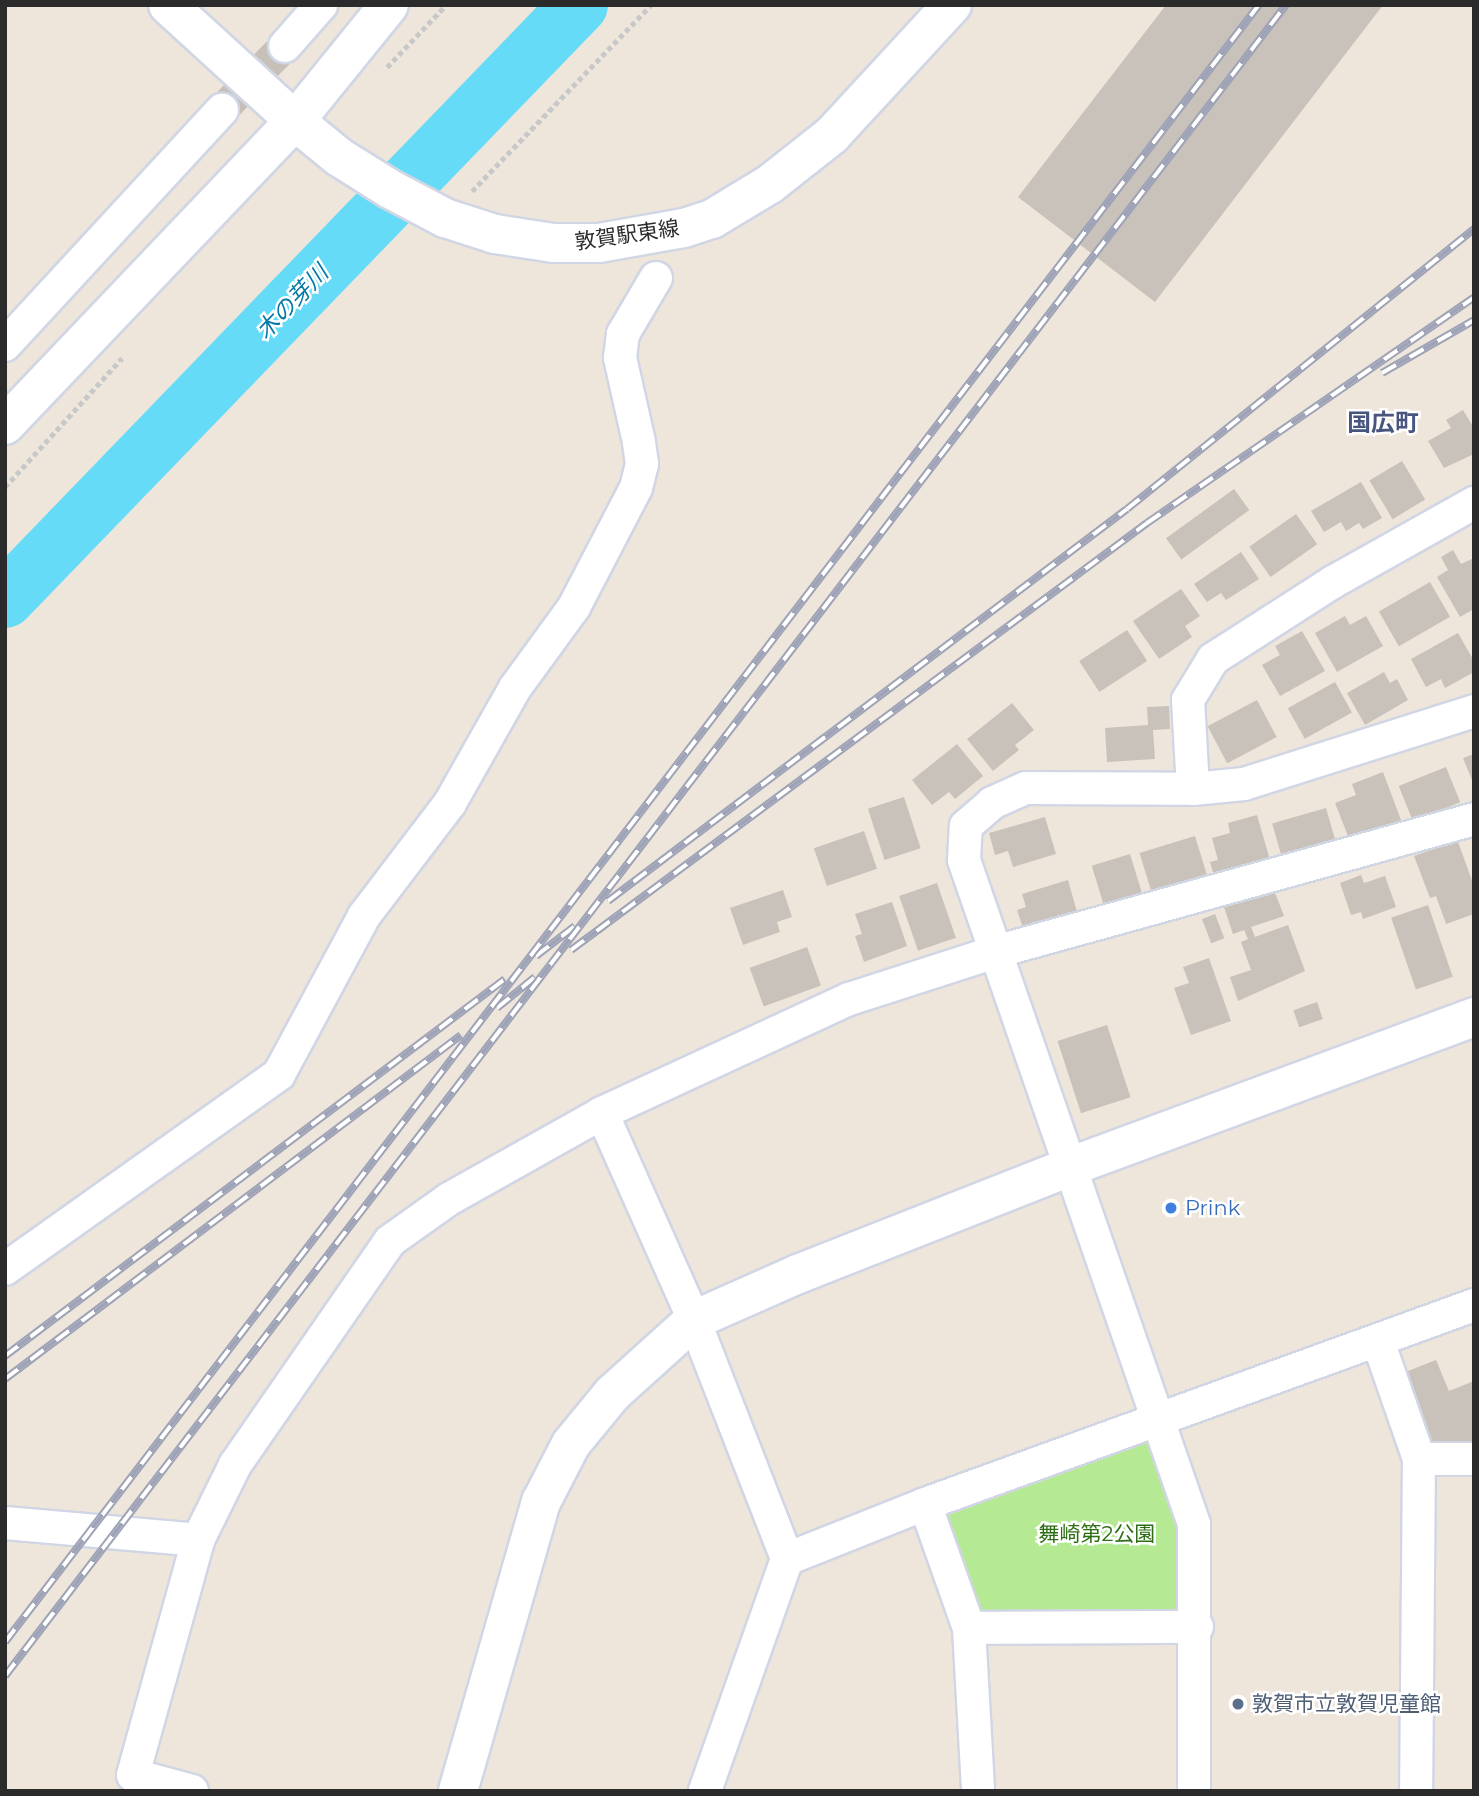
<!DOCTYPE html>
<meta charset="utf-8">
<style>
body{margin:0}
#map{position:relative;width:1479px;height:1796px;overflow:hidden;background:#eee5db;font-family:Montserrat,"Noto Sans JP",sans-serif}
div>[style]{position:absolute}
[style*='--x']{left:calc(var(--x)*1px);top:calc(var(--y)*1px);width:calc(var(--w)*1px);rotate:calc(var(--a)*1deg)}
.green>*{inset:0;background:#b6e993}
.river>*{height:58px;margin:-29px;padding:0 29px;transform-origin:29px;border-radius:29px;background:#66dbf8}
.building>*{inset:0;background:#c9c2bb;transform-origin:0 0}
.minor-tunnel>*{height:32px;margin-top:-16px;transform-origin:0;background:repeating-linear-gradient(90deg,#c7c0b8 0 32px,transparent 0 48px)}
.path>*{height:4.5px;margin-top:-2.25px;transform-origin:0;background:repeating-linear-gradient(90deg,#c8c8c8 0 5px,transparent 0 8.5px)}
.roads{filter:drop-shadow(2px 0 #d1d6e5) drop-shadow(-2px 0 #d1d6e5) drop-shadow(0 2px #d1d6e5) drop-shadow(0 -2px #d1d6e5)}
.minor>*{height:32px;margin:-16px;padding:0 16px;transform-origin:16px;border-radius:16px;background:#fff}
.tertiary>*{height:38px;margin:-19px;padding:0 19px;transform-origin:19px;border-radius:19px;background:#fff}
.secondary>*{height:38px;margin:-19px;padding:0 19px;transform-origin:19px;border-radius:19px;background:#fff}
.rail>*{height:8px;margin-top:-4px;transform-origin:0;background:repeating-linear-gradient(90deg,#fff 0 16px,#9ea3b7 0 32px);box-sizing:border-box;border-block:2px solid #9ea3b7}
.dots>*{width:19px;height:19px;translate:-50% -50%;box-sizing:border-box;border:4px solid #fff;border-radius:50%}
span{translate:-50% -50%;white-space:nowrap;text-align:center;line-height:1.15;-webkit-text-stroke:5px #fff;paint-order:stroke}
.street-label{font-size:21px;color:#2b2b2b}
.shop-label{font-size:21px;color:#366cbe}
.left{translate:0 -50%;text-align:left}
.park-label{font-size:21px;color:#2d6e14}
.service-label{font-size:21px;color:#4e5e75}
.water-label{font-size:23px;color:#0279a7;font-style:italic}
.quarter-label{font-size:24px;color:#47557f;font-weight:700}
.frame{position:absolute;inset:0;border:7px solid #2b2b2b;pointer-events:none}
</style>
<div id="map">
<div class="green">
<div style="clip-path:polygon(1150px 1439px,1181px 1523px,1182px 1607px,1171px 1614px,984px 1616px,975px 1607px,942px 1516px,953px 1504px)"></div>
</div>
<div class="river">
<div style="--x:5;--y:599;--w:826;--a:-45.98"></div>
</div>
<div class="building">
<div style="clip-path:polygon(1166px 5px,1383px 5px,1155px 302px,1018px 197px)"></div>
<div style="clip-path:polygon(1463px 410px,1474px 428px,1474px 454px,1444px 468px,1428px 441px,1451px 428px,1446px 420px)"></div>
<div style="left:1402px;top:461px;width:45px;height:38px;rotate:59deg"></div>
<div style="clip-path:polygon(1361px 482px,1382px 518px,1363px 529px,1359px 523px,1346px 531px,1341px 522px,1324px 532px,1311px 511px)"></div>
<div style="left:1234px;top:489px;width:26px;height:84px;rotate:54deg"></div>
<div style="left:1296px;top:514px;width:37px;height:57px;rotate:55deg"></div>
<div style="clip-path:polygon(1453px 550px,1461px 564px,1474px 558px,1474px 609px,1460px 617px,1437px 577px,1448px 570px,1441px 557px)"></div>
<div style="clip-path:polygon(1241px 552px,1259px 579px,1226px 600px,1221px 593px,1207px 602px,1194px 584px)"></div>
<div style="left:1430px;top:582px;width:40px;height:59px;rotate:60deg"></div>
<div style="clip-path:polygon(1181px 589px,1200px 616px,1185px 626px,1192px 637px,1159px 659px,1133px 621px)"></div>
<div style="clip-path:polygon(1345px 616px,1350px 625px,1366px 616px,1383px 646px,1337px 672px,1315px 633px)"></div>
<div style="left:1127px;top:630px;width:37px;height:57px;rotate:57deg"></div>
<div style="clip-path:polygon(1302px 631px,1325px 671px,1280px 696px,1262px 665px,1280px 655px,1275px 646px)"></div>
<div style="clip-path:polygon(1458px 633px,1474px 661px,1474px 672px,1445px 688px,1441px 679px,1426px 687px,1411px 659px)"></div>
<div style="clip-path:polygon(1384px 672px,1390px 683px,1397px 679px,1408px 700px,1365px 725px,1347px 693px)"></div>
<div style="left:1335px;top:682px;width:35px;height:54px;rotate:61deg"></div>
<div style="left:1257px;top:700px;width:42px;height:56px;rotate:62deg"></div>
<div style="clip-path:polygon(1012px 703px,1034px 730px,1015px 745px,1019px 750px,993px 771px,967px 739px)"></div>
<div style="clip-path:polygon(1169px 706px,1170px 729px,1153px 730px,1155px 759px,1107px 762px,1105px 728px,1148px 725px,1147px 707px)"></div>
<div style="clip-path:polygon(957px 744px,983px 776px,955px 799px,949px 792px,932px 805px,912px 780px)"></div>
<div style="clip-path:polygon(1474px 754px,1474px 785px,1463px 758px)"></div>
<div style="left:1446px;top:767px;width:38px;height:51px;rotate:68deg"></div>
<div style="clip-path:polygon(1383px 772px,1401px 820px,1350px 841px,1335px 803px,1356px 795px,1352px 784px)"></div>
<div style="left:904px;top:797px;width:54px;height:38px;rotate:72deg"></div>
<div style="left:1326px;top:808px;width:33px;height:56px;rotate:74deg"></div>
<div style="clip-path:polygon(1257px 815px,1270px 860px,1214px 876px,1210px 862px,1218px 860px,1212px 838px,1230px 833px,1228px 823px)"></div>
<div style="clip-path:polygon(1045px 817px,1056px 854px,1013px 867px,1008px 851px,995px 855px,989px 833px)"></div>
<div style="left:864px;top:831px;width:40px;height:53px;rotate:71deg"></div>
<div style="left:1195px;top:836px;width:41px;height:58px;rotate:73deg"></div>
<div style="clip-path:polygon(1454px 842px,1458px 842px,1474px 886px,1474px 914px,1446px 924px,1436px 896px,1430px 898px,1414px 856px)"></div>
<div style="left:1130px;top:854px;width:41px;height:40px;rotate:73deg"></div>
<div style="clip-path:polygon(1361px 875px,1364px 883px,1385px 876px,1396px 907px,1363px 919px,1361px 912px,1351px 915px,1340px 883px)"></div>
<div style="clip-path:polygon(1068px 880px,1077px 912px,1023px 928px,1017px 910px,1026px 907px,1022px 894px)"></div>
<div style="left:937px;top:883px;width:58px;height:40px;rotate:71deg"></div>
<div style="clip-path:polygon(783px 890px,792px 917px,777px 922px,780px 932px,743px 945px,730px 908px)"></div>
<div style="clip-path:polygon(1274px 890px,1284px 916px,1251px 927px,1255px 937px,1288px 925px,1305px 971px,1238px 1001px,1230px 977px,1251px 970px,1241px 942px,1248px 939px,1244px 930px,1233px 934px,1224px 907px)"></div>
<div style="clip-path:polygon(892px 902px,907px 946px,864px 962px,855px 936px,862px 934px,855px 914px)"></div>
<div style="left:1428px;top:905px;width:76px;height:39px;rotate:71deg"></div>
<div style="left:1215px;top:914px;width:26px;height:14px;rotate:69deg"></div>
<div style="left:807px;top:947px;width:41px;height:61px;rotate:70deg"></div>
<div style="clip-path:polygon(1209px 958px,1231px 1021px,1191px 1035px,1174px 988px,1189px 983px,1183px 967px)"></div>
<div style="left:1317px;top:1002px;width:18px;height:25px;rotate:71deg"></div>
<div style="left:1107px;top:1025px;width:76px;height:52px;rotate:72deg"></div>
<div style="clip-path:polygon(1436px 1360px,1449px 1391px,1474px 1381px,1474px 1444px,1432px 1444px,1403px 1373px)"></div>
</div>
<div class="minor-tunnel">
<div style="--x:222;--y:110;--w:90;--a:-45.5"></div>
</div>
<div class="path">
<div style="--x:387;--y:67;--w:86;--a:-46.4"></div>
<div style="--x:472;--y:191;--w:258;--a:-46.1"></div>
<div style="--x:5;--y:487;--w:174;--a:-47.8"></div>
</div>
<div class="roads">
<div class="minor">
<div style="--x:285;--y:46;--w:55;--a:-48.7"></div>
<div style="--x:5;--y:345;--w:320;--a:-47.3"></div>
<div style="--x:1193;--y:789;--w:89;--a:-93.2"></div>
<div style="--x:1188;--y:700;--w:48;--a:-58.6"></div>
<div style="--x:1213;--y:659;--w:143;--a:-32.7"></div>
<div style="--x:1333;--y:582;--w:162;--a:-29.3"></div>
<div style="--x:602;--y:1113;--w:227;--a:66"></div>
<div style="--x:694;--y:1320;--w:256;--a:68.7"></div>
<div style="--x:787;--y:1559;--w:246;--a:109.5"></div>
<div style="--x:5;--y:1269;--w:336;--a:-35.4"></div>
<div style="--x:279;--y:1074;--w:179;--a:-61.7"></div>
<div style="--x:364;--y:916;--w:142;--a:-52.7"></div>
<div style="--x:450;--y:803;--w:132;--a:-60.5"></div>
<div style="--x:515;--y:688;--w:100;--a:-53.9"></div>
<div style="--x:574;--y:607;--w:134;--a:-62.5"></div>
<div style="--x:636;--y:488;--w:25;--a:-76"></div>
<div style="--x:642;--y:464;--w:22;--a:-98"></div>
<div style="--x:639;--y:442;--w:86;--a:-102.7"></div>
<div style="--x:620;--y:358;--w:24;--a:-83"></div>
<div style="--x:623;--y:334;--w:65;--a:-59.5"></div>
<div style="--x:1378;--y:1341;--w:125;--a:70.8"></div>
<div style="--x:1419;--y:1459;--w:332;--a:90.5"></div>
<div style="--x:1419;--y:1459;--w:55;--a:0"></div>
<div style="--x:925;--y:1504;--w:132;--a:70.5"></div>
<div style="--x:969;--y:1628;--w:163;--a:86.8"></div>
<div style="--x:5;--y:1523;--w:194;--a:5"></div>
<div style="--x:787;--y:1559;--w:149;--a:-21.7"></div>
<div style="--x:925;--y:1504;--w:584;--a:-19.92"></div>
<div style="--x:969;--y:1628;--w:228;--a:-0.3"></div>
<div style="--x:192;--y:1791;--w:61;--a:-164.8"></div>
<div style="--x:133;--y:1775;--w:244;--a:-74.5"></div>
<div style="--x:198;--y:1540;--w:84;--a:-63.7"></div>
<div style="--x:235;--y:1465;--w:272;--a:-55.3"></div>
<div style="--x:390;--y:1241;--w:72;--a:-35.4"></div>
<div style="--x:449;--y:1199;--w:176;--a:-29.3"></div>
<div style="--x:602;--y:1113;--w:272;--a:-24.8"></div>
<div style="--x:849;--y:999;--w:153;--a:-17.8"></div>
<div style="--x:995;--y:952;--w:497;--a:-15.5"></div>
<div style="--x:1194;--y:1791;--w:267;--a:-90"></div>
<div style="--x:1194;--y:1524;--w:703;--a:-109.11"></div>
<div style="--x:964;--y:860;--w:34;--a:-87"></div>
<div style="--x:966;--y:826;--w:35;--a:-41"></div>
<div style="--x:992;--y:803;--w:37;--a:-24"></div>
<div style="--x:1026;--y:788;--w:167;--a:0.3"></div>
<div style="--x:1193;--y:789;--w:51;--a:-5.6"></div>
<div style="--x:1244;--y:784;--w:241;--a:-17.6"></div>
</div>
<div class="tertiary">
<div style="--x:5;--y:425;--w:420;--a:-46.4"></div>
<div style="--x:295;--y:121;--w:149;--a:-51"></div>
<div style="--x:458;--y:1791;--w:301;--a:-74"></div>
<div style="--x:541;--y:1502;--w:65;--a:-62.7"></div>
<div style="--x:571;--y:1444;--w:65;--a:-50.6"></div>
<div style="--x:612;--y:1394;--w:110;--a:-42.1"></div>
<div style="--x:694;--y:1320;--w:114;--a:-23.9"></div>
<div style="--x:798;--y:1274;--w:291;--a:-21.5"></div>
<div style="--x:1069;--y:1167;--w:432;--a:-20.3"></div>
</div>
<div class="secondary">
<div style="--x:168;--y:5;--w:172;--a:42.4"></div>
<div style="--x:295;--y:121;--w:57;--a:39.3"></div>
<div style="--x:339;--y:157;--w:60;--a:32.1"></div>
<div style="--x:390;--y:189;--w:62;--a:27.8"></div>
<div style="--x:445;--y:218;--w:52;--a:17.7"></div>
<div style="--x:495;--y:234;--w:59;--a:8.8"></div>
<div style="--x:553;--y:243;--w:46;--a:0"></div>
<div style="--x:599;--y:243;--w:86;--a:-10"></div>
<div style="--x:684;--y:228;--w:29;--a:-18"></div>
<div style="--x:712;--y:219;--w:68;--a:-31.1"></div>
<div style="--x:770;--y:184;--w:79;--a:-38.3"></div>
<div style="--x:832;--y:135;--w:177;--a:-47.3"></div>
</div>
</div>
<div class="rail">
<div style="--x:1382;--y:373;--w:106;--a:-29.9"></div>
<div style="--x:608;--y:901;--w:650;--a:-37.06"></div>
<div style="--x:1127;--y:509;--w:446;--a:-38.9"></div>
<div style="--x:571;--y:950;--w:717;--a:-36.55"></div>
<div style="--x:1147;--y:523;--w:397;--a:-34.6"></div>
<div style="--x:536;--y:956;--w:49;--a:-37.6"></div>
<div style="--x:497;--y:1008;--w:49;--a:-39.2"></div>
<div style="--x:5;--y:1356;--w:626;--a:-37.02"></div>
<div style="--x:5;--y:1379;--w:571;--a:-37.03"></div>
<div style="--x:5;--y:1642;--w:2062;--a:-52.55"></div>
<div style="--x:5;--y:1676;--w:2106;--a:-52.53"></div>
</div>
<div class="dots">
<div style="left:1171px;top:1208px;background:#3f7fe0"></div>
<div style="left:1238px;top:1704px;background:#5c6f8a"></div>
</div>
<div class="street-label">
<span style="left:627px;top:235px;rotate:-8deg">敦賀駅東線</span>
</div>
<div class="shop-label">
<span class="left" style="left:1185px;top:1208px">Prink</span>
</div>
<div class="park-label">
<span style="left:1097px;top:1534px">舞崎第2公園</span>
</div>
<div class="service-label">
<span class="left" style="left:1252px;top:1704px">敦賀市立敦賀児童館</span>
</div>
<div class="water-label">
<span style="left:292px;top:302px;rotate:-46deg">木の芽川</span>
</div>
<div class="quarter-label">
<span style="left:1383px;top:423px">国広町</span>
</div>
<div class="frame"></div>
</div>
